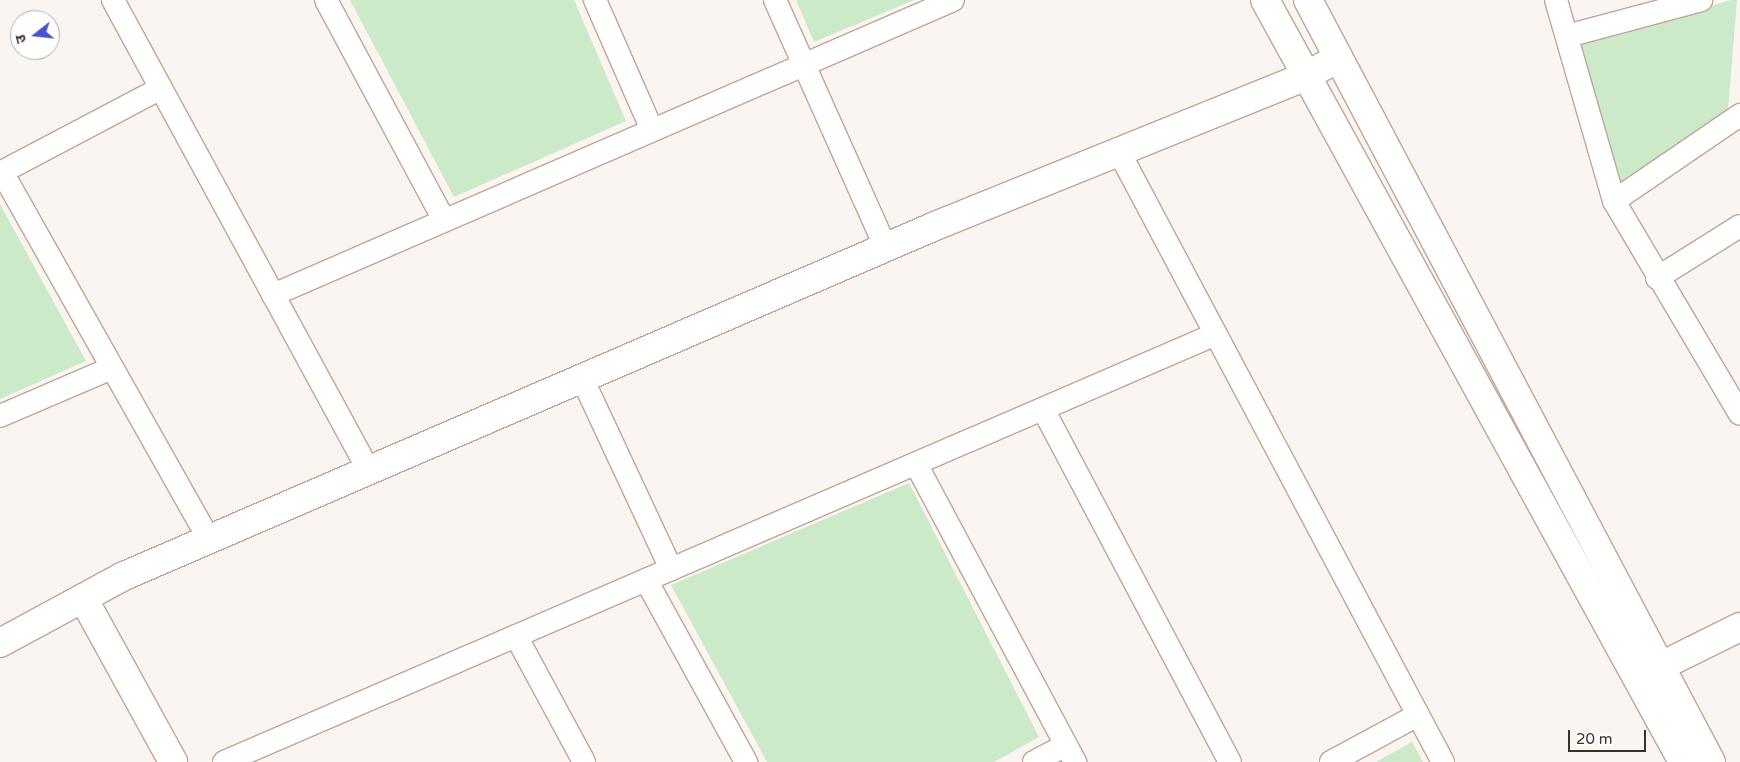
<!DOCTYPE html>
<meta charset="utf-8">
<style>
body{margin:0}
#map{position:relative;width:1740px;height:762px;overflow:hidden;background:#fbf5f2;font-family:"Varela Round","Noto Sans Devanagari",sans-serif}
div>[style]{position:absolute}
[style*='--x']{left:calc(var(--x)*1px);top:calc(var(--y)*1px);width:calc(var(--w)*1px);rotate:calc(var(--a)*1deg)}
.green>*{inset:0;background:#cce9ca}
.roads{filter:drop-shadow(1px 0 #c0a596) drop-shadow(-1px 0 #c0a596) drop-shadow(0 1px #c0a596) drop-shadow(0 -1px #c0a596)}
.street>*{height:22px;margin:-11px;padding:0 11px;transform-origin:11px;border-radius:11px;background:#fff}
.secondary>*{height:28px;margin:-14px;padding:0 14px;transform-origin:14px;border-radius:14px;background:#fff}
span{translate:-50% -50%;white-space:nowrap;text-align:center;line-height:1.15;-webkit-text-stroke:4px #fff;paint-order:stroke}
.north{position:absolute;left:10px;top:10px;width:50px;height:50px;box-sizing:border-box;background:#fff;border:1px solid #b0aca9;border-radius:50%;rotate:254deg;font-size:14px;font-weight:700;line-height:20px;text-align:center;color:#3a2f29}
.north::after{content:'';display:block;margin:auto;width:18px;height:22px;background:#4554c9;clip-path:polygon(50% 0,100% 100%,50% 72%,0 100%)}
.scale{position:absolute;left:1568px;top:730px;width:78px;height:22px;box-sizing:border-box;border:2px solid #3a2f29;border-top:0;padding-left:6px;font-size:15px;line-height:18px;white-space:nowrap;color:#3a2f29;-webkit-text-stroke:4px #fff;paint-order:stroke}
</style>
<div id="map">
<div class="green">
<div style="clip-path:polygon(350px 0,574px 0,626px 121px,454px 197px)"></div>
<div style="clip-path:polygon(796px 0,914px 0,814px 42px)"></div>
<div style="clip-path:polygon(1731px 0,1737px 0,1728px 110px,1620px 182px,1580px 43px)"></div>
<div style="clip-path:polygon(0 204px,86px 361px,0 399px)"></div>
<div style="clip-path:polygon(909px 483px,1039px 737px,994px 762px,767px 762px,671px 585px)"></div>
<div style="clip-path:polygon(1412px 742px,1423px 762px,1376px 762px)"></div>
</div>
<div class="roads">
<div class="street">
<div style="--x:113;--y:0;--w:536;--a:61.47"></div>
<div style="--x:326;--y:0;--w:250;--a:61.8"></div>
<div style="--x:595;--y:0;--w:142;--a:66.3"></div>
<div style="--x:775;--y:0;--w:272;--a:65.9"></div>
<div style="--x:1556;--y:0;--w:209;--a:73.9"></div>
<div style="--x:1614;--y:201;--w:247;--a:59.4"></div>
<div style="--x:1567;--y:36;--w:139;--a:-15"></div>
<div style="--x:1118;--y:150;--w:693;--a:62.03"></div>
<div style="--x:2;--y:172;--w:422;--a:60.6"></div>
<div style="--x:0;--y:173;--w:182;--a:-27.8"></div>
<div style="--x:1614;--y:201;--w:153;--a:-34.3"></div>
<div style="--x:1657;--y:278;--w:98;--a:-32.1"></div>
<div style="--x:273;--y:295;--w:741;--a:-23.45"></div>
<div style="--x:582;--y:378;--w:211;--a:65"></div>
<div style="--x:1043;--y:409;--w:399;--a:62.1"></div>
<div style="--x:0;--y:416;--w:122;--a:-23.2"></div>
<div style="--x:916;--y:464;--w:338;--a:61.9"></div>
<div style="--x:646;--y:580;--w:208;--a:61.2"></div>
<div style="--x:516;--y:636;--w:143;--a:61.6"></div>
<div style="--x:224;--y:762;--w:1080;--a:-23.34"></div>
<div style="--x:1034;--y:762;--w:36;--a:-28"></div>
<div style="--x:1331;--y:762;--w:99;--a:-28.4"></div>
</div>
<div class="secondary">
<div style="--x:1265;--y:0;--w:869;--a:61.25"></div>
<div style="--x:1308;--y:0;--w:862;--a:62.13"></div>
<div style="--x:83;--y:598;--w:187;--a:61.2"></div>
<div style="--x:0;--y:643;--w:141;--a:-28.4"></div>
<div style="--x:124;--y:576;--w:883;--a:-23.34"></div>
<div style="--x:935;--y:226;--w:398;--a:-22"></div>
<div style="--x:1304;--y:77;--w:37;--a:-29"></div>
<div style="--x:1645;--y:679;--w:18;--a:-41"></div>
<div style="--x:1659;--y:667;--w:90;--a:-26.3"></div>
</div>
</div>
<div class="north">उ</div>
<div class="scale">20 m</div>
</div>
